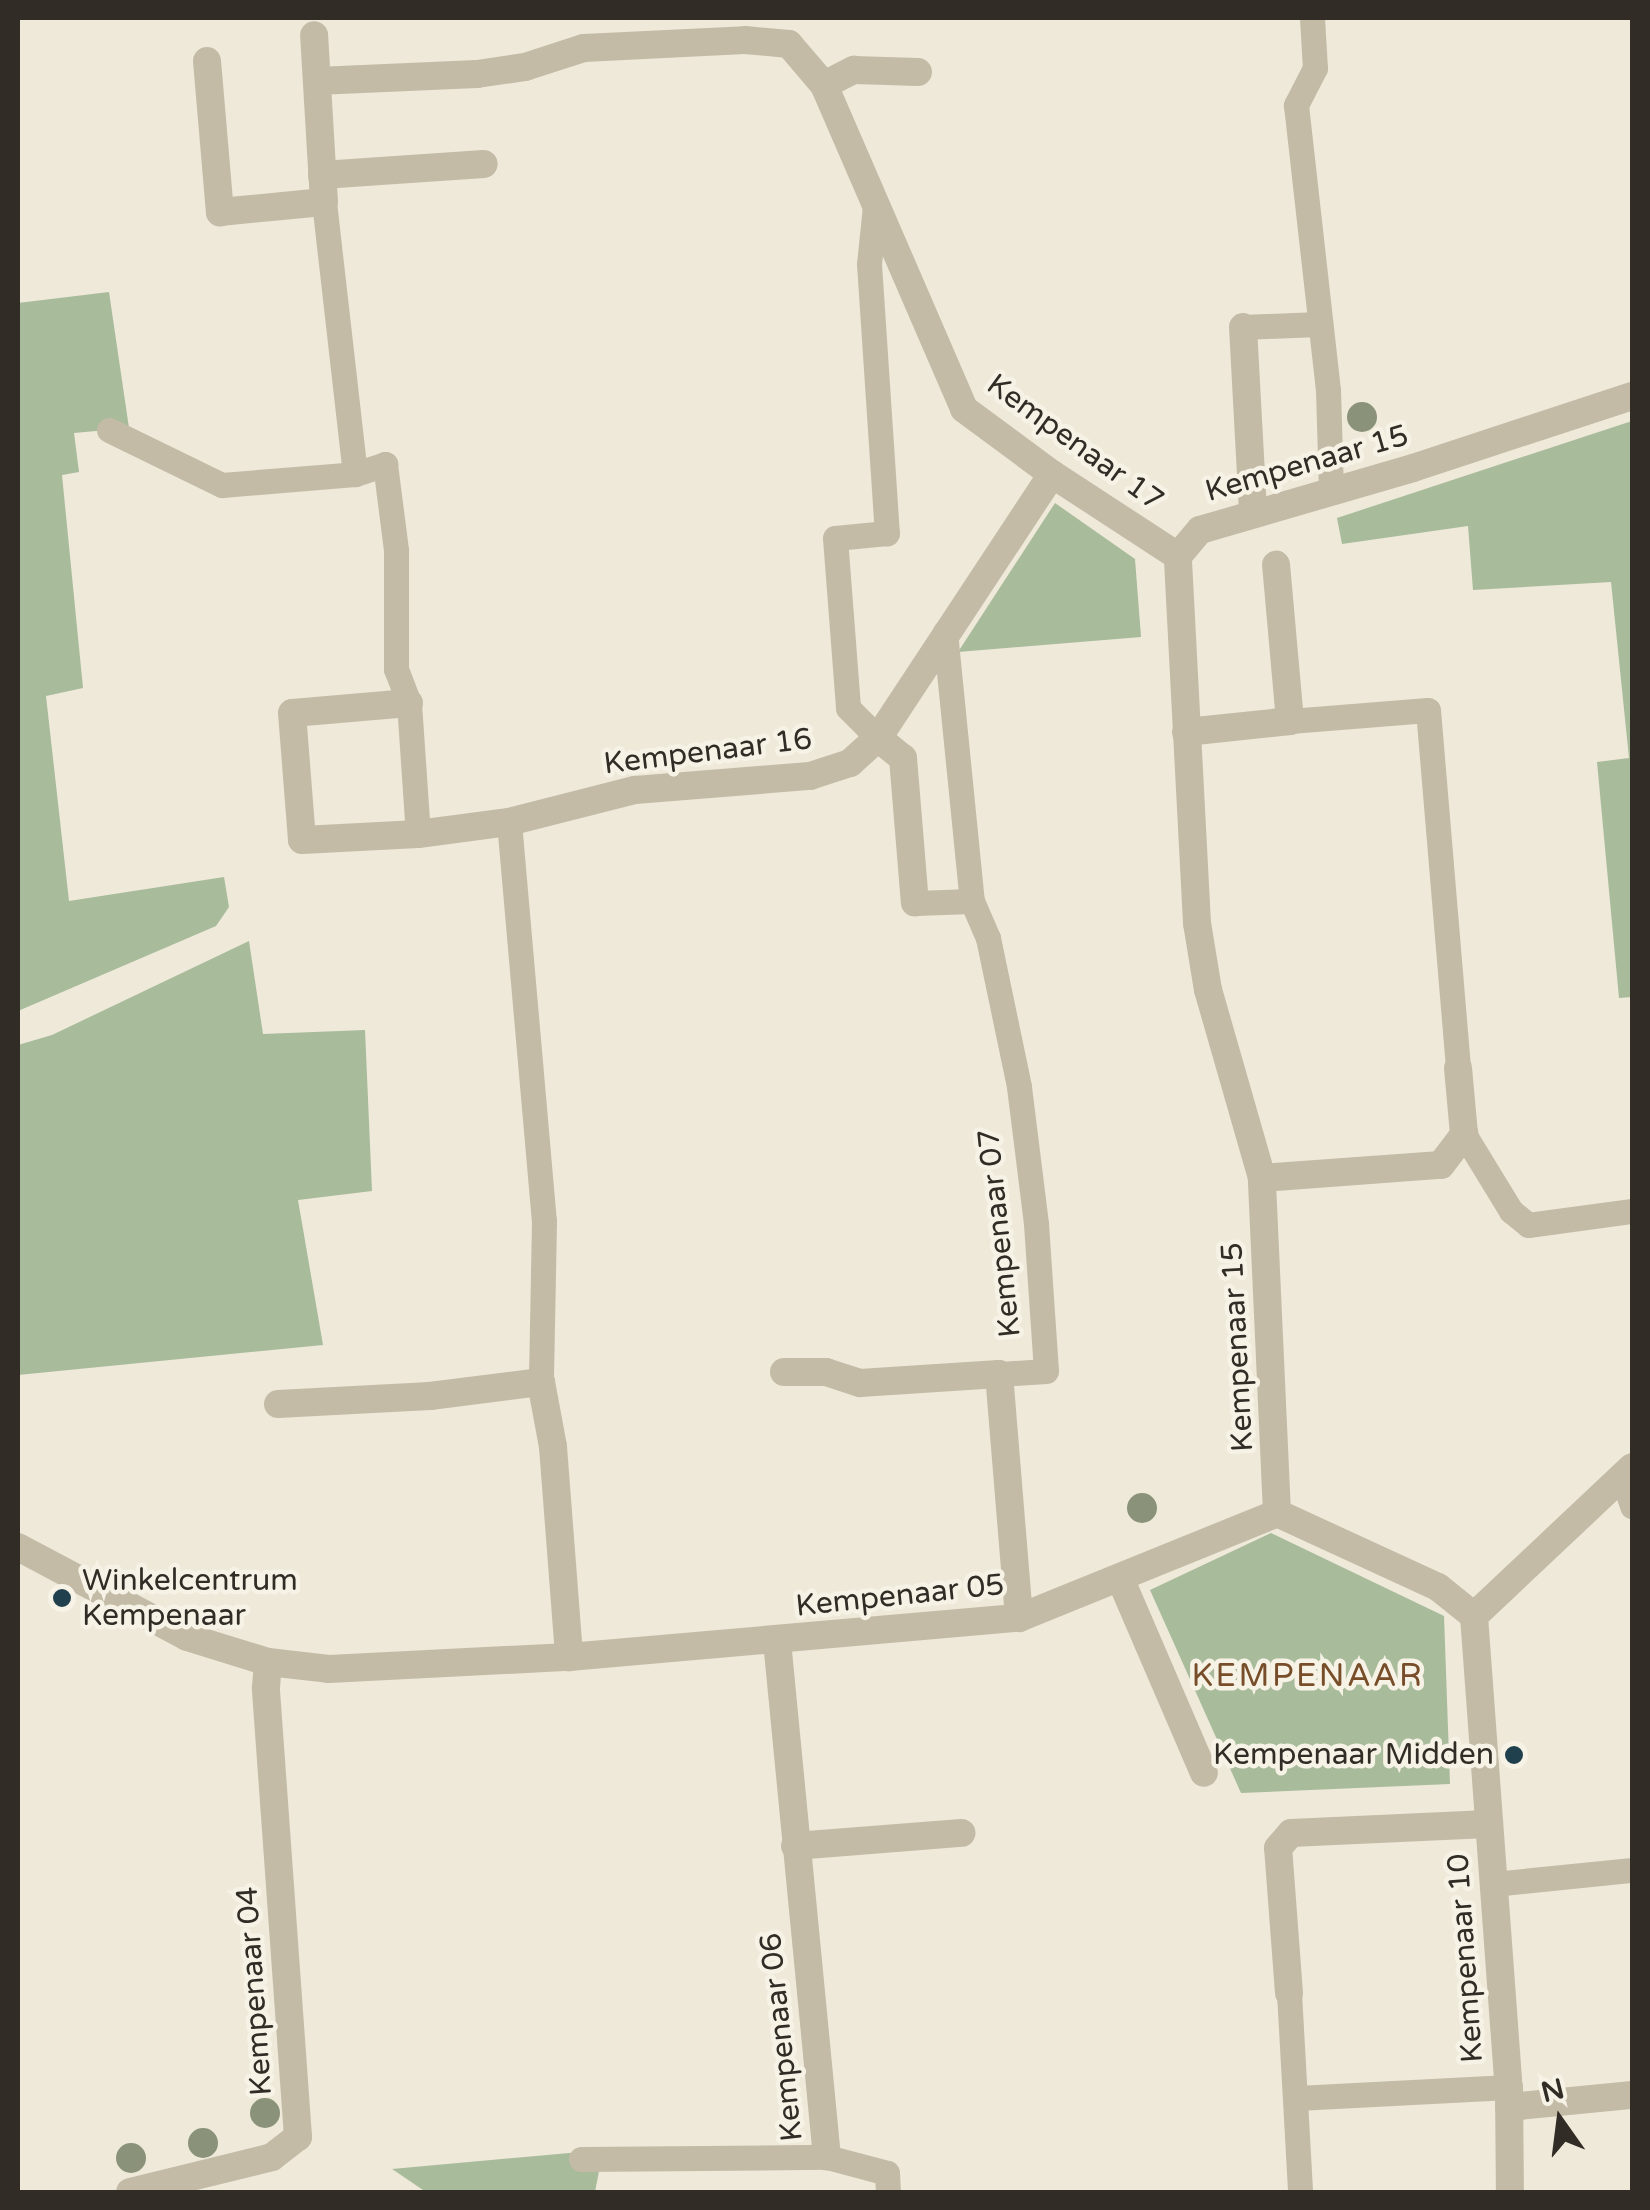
<!DOCTYPE html>
<style>
body{margin:0}
#map{position:relative;width:1650px;height:2210px;overflow:hidden;background:#eee9d9;font-family:"Varela Round",sans-serif}
div>[style]{position:absolute}
[style*='--x']{left:calc(var(--x)*1px);top:calc(var(--y)*1px);width:calc(var(--w)*1px);rotate:calc(var(--a)*1deg)}
.green>*{inset:0;background:#a8bb9b}
.pedestrian>*{height:25px;margin:-12.5px;padding:0 12.5px;transform-origin:12.5px;border-radius:12.5px;background:#c4bba7}
.minor>*{height:28px;margin:-14px;padding:0 14px;transform-origin:14px;border-radius:14px;background:#c4bba7}
.tertiary>*{height:28px;margin:-14px;padding:0 14px;transform-origin:14px;border-radius:14px;background:#c4bba7}
.trees>*{width:30px;height:30px;margin:-15px;border-radius:50%;background:#8a937a}
.dots>*{width:28px;height:28px;translate:-50% -50%;box-sizing:border-box;border:5px solid #f6f2e5;border-radius:50%}
span{translate:-50% -50%;white-space:nowrap;text-align:center;line-height:1.15;-webkit-text-stroke:9px #f6f2e5;paint-order:stroke}
.street-label{font-size:30px;color:#312c26}
.poi-label{font-size:30px;color:#312c26}
.left{translate:0 -50%;text-align:left}
.right{translate:-100% -50%;text-align:right}
.neighbourhood-label{font-size:32px;color:#774e29;letter-spacing:2.5px}
.frame{position:absolute;inset:0;border:20px solid #312c26;pointer-events:none}
.north{position:absolute;left:1510px;top:2070px;width:100px;height:100px;-webkit-text-stroke:8px #f6f2e5;paint-order:stroke;rotate:346deg;font-size:28px;font-weight:700;line-height:40px;text-align:center;color:#312c26}
.north::after{content:'';display:block;margin:auto;width:35px;height:45px;background:#312c26;clip-path:polygon(50% 0,100% 100%,50% 72%,0 100%)}
</style>
<div id="map">
<div class="green">
<div style="clip-path:polygon(109px 292px,129px 428px,74px 433px,79px 472px,62px 475px,83px 688px,46px 696px,69px 901px,224px 877px,229px 907px,216px 926px,18px 1011px,18px 303px)"></div>
<div style="clip-path:polygon(1632px 421px,1632px 997px,1619px 998px,1597px 762px,1629px 758px,1611px 582px,1473px 590px,1468px 526px,1342px 544px,1337px 518px)"></div>
<div style="clip-path:polygon(1055px 503px,1135px 559px,1141px 637px,958px 652px)"></div>
<div style="clip-path:polygon(249px 941px,263px 1034px,365px 1030px,372px 1191px,298px 1200px,323px 1345px,18px 1375px,18px 1045px,52px 1035px)"></div>
<div style="clip-path:polygon(1271px 1533px,1444px 1616px,1450px 1784px,1241px 1793px,1150px 1590px)"></div>
<div style="clip-path:polygon(603px 2150px,595px 2192px,426px 2192px,392px 2169px)"></div>
</div>
<div class="pedestrian">
<div style="--x:1312;--y:18;--w:50;--a:86.6"></div>
<div style="--x:1315;--y:68;--w:42;--a:117.2"></div>
<div style="--x:1296;--y:105;--w:287;--a:83.6"></div>
<div style="--x:1328;--y:390;--w:102;--a:88.3"></div>
<div style="--x:324;--y:202;--w:274;--a:83.5"></div>
<div style="--x:875;--y:206;--w:58;--a:95.9"></div>
<div style="--x:869;--y:264;--w:270;--a:86.2"></div>
<div style="--x:887;--y:533;--w:52;--a:174.5"></div>
<div style="--x:835;--y:538;--w:170;--a:85.6"></div>
<div style="--x:848;--y:708;--w:42;--a:45"></div>
<div style="--x:1243;--y:327;--w:76;--a:-2.3"></div>
<div style="--x:109;--y:430;--w:126;--a:26"></div>
<div style="--x:222;--y:485;--w:133;--a:-4.7"></div>
<div style="--x:355;--y:474;--w:32;--a:-18"></div>
<div style="--x:385;--y:464;--w:87;--a:82.7"></div>
<div style="--x:396;--y:550;--w:119;--a:90"></div>
<div style="--x:396;--y:669;--w:36;--a:69"></div>
<div style="--x:409;--y:703;--w:131;--a:86.1"></div>
<div style="--x:945;--y:632;--w:270;--a:84.3"></div>
<div style="--x:1290;--y:721;--w:138;--a:-4.6"></div>
<div style="--x:1428;--y:710;--w:359;--a:85.2"></div>
<div style="--x:509;--y:822;--w:401;--a:85"></div>
<div style="--x:544;--y:1221;--w:161;--a:91.1"></div>
<div style="--x:915;--y:903;--w:57;--a:-2"></div>
<div style="--x:972;--y:901;--w:40;--a:66.6"></div>
<div style="--x:988;--y:938;--w:152;--a:78.2"></div>
<div style="--x:1019;--y:1087;--w:138;--a:82.9"></div>
<div style="--x:1036;--y:1224;--w:147;--a:86.1"></div>
<div style="--x:1046;--y:1371;--w:47;--a:176.3"></div>
<div style="--x:1464;--y:1134;--w:90;--a:58.6"></div>
<div style="--x:1511;--y:1211;--w:22;--a:39"></div>
<div style="--x:1528;--y:1225;--w:105;--a:-7.7"></div>
<div style="--x:1622;--y:1475;--w:33;--a:72"></div>
<div style="--x:1493;--y:1884;--w:140;--a:-5.8"></div>
<div style="--x:1289;--y:1993;--w:199;--a:86.8"></div>
<div style="--x:1297;--y:2098;--w:212;--a:-3"></div>
<div style="--x:581;--y:2159;--w:246;--a:-0.5"></div>
<div style="--x:827;--y:2157;--w:62;--a:14.9"></div>
<div style="--x:887;--y:2173;--w:19;--a:87"></div>
</div>
<div class="minor">
<div style="--x:207;--y:61;--w:152;--a:85.1"></div>
<div style="--x:220;--y:212;--w:104;--a:-5.5"></div>
<div style="--x:324;--y:202;--w:167;--a:-93.4"></div>
<div style="--x:317;--y:81;--w:160;--a:-2.5"></div>
<div style="--x:477;--y:74;--w:49;--a:-8.3"></div>
<div style="--x:525;--y:67;--w:62;--a:-17.9"></div>
<div style="--x:584;--y:48;--w:161;--a:-2.8"></div>
<div style="--x:745;--y:40;--w:44;--a:5.2"></div>
<div style="--x:789;--y:44;--w:54;--a:49.5"></div>
<div style="--x:824;--y:85;--w:353;--a:66.6"></div>
<div style="--x:964;--y:409;--w:109;--a:36.5"></div>
<div style="--x:1052;--y:474;--w:150;--a:33.1"></div>
<div style="--x:824;--y:85;--w:34;--a:-27"></div>
<div style="--x:854;--y:70;--w:64;--a:1.8"></div>
<div style="--x:322;--y:175;--w:162;--a:-3.9"></div>
<div style="--x:1243;--y:327;--w:187;--a:86.9"></div>
<div style="--x:409;--y:703;--w:117;--a:175.1"></div>
<div style="--x:292;--y:713;--w:127;--a:85.5"></div>
<div style="--x:302;--y:840;--w:116;--a:-3"></div>
<div style="--x:418;--y:834;--w:92;--a:-7.5"></div>
<div style="--x:509;--y:822;--w:130;--a:-14.3"></div>
<div style="--x:635;--y:790;--w:176;--a:-4.6"></div>
<div style="--x:810;--y:776;--w:42;--a:-18"></div>
<div style="--x:850;--y:763;--w:38;--a:-42"></div>
<div style="--x:878;--y:738;--w:316;--a:-56.6"></div>
<div style="--x:1186;--y:732;--w:105;--a:-6"></div>
<div style="--x:1290;--y:721;--w:157;--a:-95.1"></div>
<div style="--x:878;--y:738;--w:32;--a:39"></div>
<div style="--x:903;--y:758;--w:145;--a:85.3"></div>
<div style="--x:1262;--y:1178;--w:179;--a:-4.2"></div>
<div style="--x:1441;--y:1165;--w:39;--a:-53"></div>
<div style="--x:1464;--y:1134;--w:66;--a:-95.2"></div>
<div style="--x:784;--y:1372;--w:42;--a:0"></div>
<div style="--x:826;--y:1372;--w:36;--a:18"></div>
<div style="--x:860;--y:1383;--w:139;--a:-3.7"></div>
<div style="--x:999;--y:1374;--w:245;--a:85.3"></div>
<div style="--x:278;--y:1404;--w:152;--a:-3"></div>
<div style="--x:430;--y:1396;--w:112;--a:-7.2"></div>
<div style="--x:541;--y:1382;--w:66;--a:79.5"></div>
<div style="--x:553;--y:1447;--w:211;--a:85.6"></div>
<div style="--x:1277;--y:1513;--w:177;--a:24.7"></div>
<div style="--x:1438;--y:1587;--w:46;--a:38.9"></div>
<div style="--x:1474;--y:1616;--w:472;--a:85.8"></div>
<div style="--x:1509;--y:2087;--w:105;--a:89.5"></div>
<div style="--x:1120;--y:1578;--w:212;--a:66.7"></div>
<div style="--x:1474;--y:1616;--w:217;--a:-43.3"></div>
<div style="--x:777;--y:1641;--w:518;--a:84.47"></div>
<div style="--x:795;--y:1846;--w:167;--a:-4.5"></div>
<div style="--x:1289;--y:1993;--w:145;--a:-94.3"></div>
<div style="--x:1278;--y:1848;--w:20;--a:-49"></div>
<div style="--x:1291;--y:1833;--w:197;--a:-2.6"></div>
<div style="--x:1509;--y:2107;--w:124;--a:-5.6"></div>
<div style="--x:130;--y:2192;--w:146;--a:-13.8"></div>
<div style="--x:272;--y:2157;--w:33;--a:-38"></div>
<div style="--x:298;--y:2137;--w:450;--a:-94.1"></div>
<div style="--x:266;--y:1688;--w:26;--a:-86"></div>
</div>
<div class="tertiary">
<div style="--x:18;--y:1547;--w:191;--a:28"></div>
<div style="--x:187;--y:1637;--w:85;--a:17.2"></div>
<div style="--x:268;--y:1662;--w:61;--a:6.5"></div>
<div style="--x:329;--y:1669;--w:240;--a:-2.9"></div>
<div style="--x:569;--y:1657;--w:452;--a:-5"></div>
<div style="--x:1019;--y:1618;--w:279;--a:-22.1"></div>
<div style="--x:1277;--y:1513;--w:335;--a:-92.6"></div>
<div style="--x:1262;--y:1178;--w:196;--a:-106"></div>
<div style="--x:1208;--y:990;--w:68;--a:-99.3"></div>
<div style="--x:1197;--y:923;--w:367;--a:-93"></div>
<div style="--x:1178;--y:556;--w:34;--a:-50"></div>
<div style="--x:1200;--y:530;--w:222;--a:-16.2"></div>
<div style="--x:1413;--y:468;--w:231;--a:-18.2"></div>
</div>
<div class="trees">
<div style="left:1362px;top:417px"></div>
<div style="left:1142px;top:1508px"></div>
<div style="left:265px;top:2113px"></div>
<div style="left:203px;top:2143px"></div>
<div style="left:131px;top:2158px"></div>
</div>
<div class="dots">
<div style="left:62px;top:1598px;background:#21404e"></div>
<div style="left:1514px;top:1755px;background:#21404e"></div>
</div>
<div class="street-label">
<span style="left:1075px;top:443px;rotate:36deg">Kempenaar 17</span>
<span style="left:1307px;top:464px;rotate:-16deg">Kempenaar 15</span>
<span style="left:708px;top:752px;rotate:-7deg">Kempenaar 16</span>
<span style="left:1000px;top:1233px;rotate:-96deg">Kempenaar 07</span>
<span style="left:1238px;top:1347px;rotate:-93deg">Kempenaar 15</span>
<span style="left:900px;top:1596px;rotate:-6deg">Kempenaar 05</span>
<span style="left:1466px;top:1958px;rotate:-94deg">Kempenaar 10</span>
<span style="left:255px;top:1991px;rotate:-94deg">Kempenaar 04</span>
<span style="left:782px;top:2037px;rotate:-96deg">Kempenaar 06</span>
</div>
<div class="poi-label">
<span class="left" style="left:82px;top:1598px">Winkelcentrum<br>Kempenaar</span>
<span class="right" style="left:1494px;top:1755px">Kempenaar Midden</span>
</div>
<div class="neighbourhood-label">
<span style="left:1308px;top:1676px">KEMPENAAR</span>
</div>
<div class="frame"></div>
<div class="north">N</div>
</div>
